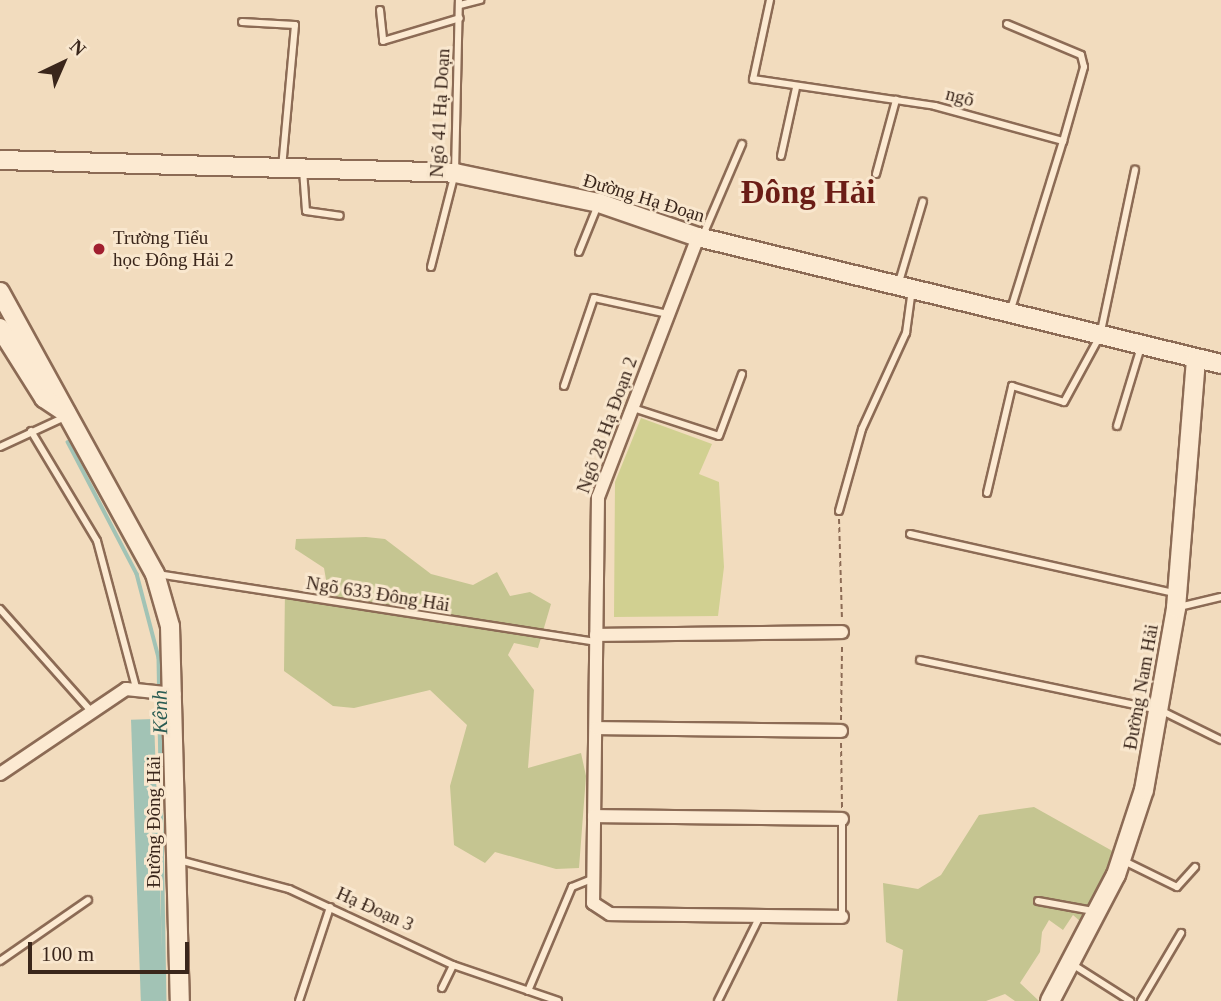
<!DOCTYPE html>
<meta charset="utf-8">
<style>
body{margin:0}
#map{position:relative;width:1221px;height:1001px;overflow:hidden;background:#f2dcbe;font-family:Georgia,serif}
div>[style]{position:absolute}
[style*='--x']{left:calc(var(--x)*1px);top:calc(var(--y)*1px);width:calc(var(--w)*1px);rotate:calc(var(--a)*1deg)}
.green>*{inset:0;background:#d1d091}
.cemetery>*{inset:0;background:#c5c591}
.water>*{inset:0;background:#a2c3b5;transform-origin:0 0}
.stream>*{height:3.5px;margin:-1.75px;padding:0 1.75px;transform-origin:1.75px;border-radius:1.75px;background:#a2c3b5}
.path>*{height:2px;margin-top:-1px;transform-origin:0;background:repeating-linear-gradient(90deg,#8c6b55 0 5px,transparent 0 8.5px)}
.roads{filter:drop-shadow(2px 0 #8c6b55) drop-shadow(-2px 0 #8c6b55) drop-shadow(0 2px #8c6b55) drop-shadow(0 -2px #8c6b55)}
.lane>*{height:6px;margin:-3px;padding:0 3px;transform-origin:3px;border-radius:3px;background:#fcead2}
.street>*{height:12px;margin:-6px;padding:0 6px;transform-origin:6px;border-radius:6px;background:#fcead2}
.secondary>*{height:18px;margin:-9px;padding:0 9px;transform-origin:9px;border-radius:9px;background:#fcead2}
.dots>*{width:19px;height:19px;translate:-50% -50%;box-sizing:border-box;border:4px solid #f9e7ce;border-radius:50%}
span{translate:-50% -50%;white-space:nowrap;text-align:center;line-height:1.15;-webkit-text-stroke:6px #f9e7ce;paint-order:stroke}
.street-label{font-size:19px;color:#3a261b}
.poi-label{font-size:19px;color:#3a261b}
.left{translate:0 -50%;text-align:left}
.water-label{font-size:21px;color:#295b52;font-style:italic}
.town-label{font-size:33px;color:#6b1d16;font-weight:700}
.north{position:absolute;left:28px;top:28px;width:70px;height:70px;-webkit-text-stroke:5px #f9e7ce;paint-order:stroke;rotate:44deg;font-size:19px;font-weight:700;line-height:28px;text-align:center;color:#3a261b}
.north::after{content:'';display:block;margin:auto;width:24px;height:32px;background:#3a261b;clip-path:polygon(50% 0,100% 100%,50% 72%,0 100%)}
.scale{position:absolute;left:28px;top:942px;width:161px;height:32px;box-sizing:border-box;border:4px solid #3a261b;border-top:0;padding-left:9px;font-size:21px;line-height:24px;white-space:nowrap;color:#3a261b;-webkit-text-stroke:5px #f9e7ce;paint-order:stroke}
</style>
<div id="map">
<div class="green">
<div style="clip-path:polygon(641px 418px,712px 444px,699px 474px,719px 482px,724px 567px,718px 616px,614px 617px,615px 482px)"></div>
</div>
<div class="cemetery">
<div style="clip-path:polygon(366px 537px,385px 539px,431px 574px,473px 585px,497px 572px,510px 596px,530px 592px,551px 604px,538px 648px,514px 643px,508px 655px,534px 690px,528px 768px,581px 753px,586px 776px,579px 868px,556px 869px,495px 852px,485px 863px,454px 845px,450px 786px,467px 725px,430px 690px,354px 708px,333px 706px,284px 671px,285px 588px,329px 597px,324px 568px,295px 549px,296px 539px)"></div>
<div style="clip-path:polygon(1034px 807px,1116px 853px,1081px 922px,1073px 915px,1063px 930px,1049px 920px,1042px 932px,1040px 952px,1020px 983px,1039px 1001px,1015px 1001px,1005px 994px,986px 1001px,897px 1001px,903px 950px,886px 942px,883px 883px,918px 889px,941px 875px,979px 815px)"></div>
</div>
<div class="water">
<div style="left:154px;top:719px;width:282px;height:23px;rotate:88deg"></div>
</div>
<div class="stream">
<div style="--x:68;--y:442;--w:149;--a:62.4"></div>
<div style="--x:137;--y:574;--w:87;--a:75.3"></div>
<div style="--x:159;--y:658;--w:343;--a:89"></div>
</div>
<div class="path">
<div style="--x:839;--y:519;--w:100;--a:88.3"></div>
<div style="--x:841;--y:720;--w:75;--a:-89.2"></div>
<div style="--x:841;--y:743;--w:65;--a:89.1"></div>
</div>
<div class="roads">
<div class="lane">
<div style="--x:770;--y:0;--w:81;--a:102.1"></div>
<div style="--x:753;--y:79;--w:184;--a:8.4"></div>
<div style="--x:935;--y:106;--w:133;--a:15.3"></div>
<div style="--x:1063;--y:141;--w:176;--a:107.2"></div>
<div style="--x:460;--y:5;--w:21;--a:-14"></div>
<div style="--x:380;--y:10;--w:31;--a:84"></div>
<div style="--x:383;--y:41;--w:80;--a:-16.6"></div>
<div style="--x:242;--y:22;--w:53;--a:3.2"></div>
<div style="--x:295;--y:25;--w:143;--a:95.2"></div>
<div style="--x:1007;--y:24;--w:80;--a:22.7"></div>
<div style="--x:1081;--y:55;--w:12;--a:76"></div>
<div style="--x:1084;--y:67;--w:77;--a:105.8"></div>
<div style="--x:781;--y:156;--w:70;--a:-77.6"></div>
<div style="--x:303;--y:170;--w:41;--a:85.8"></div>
<div style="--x:306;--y:211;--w:34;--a:8"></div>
<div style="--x:876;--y:174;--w:77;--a:-74.9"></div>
<div style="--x:703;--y:235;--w:99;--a:-66.8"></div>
<div style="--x:579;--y:252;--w:51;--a:-68"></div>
<div style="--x:431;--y:267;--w:97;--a:-75.7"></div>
<div style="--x:455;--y:173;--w:173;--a:-88.7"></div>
<div style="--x:899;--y:282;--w:84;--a:-73.5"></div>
<div style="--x:564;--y:386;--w:93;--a:-71.2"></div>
<div style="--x:594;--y:298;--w:76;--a:12.2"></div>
<div style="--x:633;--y:408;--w:90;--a:18"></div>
<div style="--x:719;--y:436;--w:66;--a:-69.6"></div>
<div style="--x:1117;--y:426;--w:83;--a:-73.1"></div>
<div style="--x:31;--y:431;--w:128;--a:59"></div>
<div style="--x:97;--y:541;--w:152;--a:75.1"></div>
<div style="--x:0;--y:447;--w:72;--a:-24.8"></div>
<div style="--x:987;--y:493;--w:110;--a:-76.8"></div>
<div style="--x:1012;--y:386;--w:54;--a:17.1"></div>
<div style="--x:1064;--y:402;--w:75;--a:-61.4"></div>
<div style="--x:1100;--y:336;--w:170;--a:-78.1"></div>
<div style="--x:839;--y:511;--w:85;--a:-74.3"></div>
<div style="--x:862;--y:429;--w:106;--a:-65.4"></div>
<div style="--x:906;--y:333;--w:44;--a:-82.2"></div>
<div style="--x:910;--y:534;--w:271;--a:12.6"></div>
<div style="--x:157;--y:574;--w:444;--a:8.8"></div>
<div style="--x:1179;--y:607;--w:43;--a:-13.4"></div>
<div style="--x:0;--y:609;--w:134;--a:48.3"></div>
<div style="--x:920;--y:660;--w:245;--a:11.8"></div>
<div style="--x:1160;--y:710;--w:68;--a:26.2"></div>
<div style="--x:842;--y:819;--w:98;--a:90"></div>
<div style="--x:179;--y:860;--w:114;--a:14.8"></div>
<div style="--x:289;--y:889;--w:181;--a:24.9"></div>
<div style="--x:453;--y:965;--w:111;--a:18.9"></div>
<div style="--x:1124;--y:861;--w:59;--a:26.1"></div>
<div style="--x:1177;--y:887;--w:27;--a:-48"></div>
<div style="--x:1038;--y:901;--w:56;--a:10.3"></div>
<div style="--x:0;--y:961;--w:107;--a:-34.7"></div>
<div style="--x:1072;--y:964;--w:69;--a:32.5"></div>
<div style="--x:442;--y:988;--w:25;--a:-64"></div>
<div style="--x:528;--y:991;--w:113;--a:-67.1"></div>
<div style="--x:572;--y:887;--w:22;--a:-22"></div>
<div style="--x:299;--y:1001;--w:99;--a:-71.7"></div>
<div style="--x:718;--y:1001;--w:93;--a:-63.7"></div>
<div style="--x:1141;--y:1001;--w:79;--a:-59.5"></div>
</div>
<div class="street">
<div style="--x:698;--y:237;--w:279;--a:111"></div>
<div style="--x:598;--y:497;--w:406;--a:90.7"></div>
<div style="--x:593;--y:903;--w:20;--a:33"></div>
<div style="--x:610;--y:914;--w:232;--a:0.7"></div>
<div style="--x:596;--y:635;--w:246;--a:-0.7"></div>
<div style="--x:596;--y:728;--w:245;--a:0.7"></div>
<div style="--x:0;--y:774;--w:152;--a:-34"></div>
<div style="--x:126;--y:689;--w:49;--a:5.8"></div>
<div style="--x:594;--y:816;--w:248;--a:0.7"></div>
</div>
<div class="secondary">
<div style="--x:0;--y:160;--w:455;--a:1.6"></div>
<div style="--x:455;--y:173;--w:147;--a:11.8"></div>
<div style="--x:599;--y:203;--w:105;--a:19"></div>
<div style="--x:698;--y:237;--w:538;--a:13.65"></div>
<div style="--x:0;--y:292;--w:322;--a:61.2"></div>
<div style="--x:155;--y:574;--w:54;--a:73.9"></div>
<div style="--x:170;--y:626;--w:375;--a:88.5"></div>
<div style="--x:0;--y:328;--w:83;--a:57.8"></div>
<div style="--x:44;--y:398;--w:27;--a:34"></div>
<div style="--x:1050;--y:1001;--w:142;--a:-62.4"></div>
<div style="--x:1116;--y:875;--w:89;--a:-71.8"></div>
<div style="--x:1144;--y:790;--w:185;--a:-80"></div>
<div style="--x:1176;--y:608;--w:248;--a:-85.4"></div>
</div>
</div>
<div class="dots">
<div style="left:99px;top:249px;background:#a11f30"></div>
</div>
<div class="street-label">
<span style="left:960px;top:97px;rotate:15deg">ngõ</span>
<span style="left:440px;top:113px;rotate:-87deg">Ngõ 41 Hạ Doạn</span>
<span style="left:644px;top:198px;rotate:17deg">Đường Hạ Đoạn</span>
<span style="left:607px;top:425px;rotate:-70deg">Ngõ 28 Hạ Đoạn 2</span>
<span style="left:378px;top:594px;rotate:9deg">Ngõ 633 Đông Hải</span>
<span style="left:1141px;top:687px;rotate:-80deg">Đường Nam Hải</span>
<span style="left:154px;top:822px;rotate:-90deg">Đường Đông Hải</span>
<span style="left:375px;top:909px;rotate:24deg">Hạ Đoạn 3</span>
</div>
<div class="poi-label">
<span class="left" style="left:113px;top:249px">Trường Tiểu<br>học Đông Hải 2</span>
</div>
<div class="water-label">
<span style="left:160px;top:712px;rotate:-91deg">Kênh</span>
</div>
<div class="town-label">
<span style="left:808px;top:193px">Đông Hải</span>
</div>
<div class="north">N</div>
<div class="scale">100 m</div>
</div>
